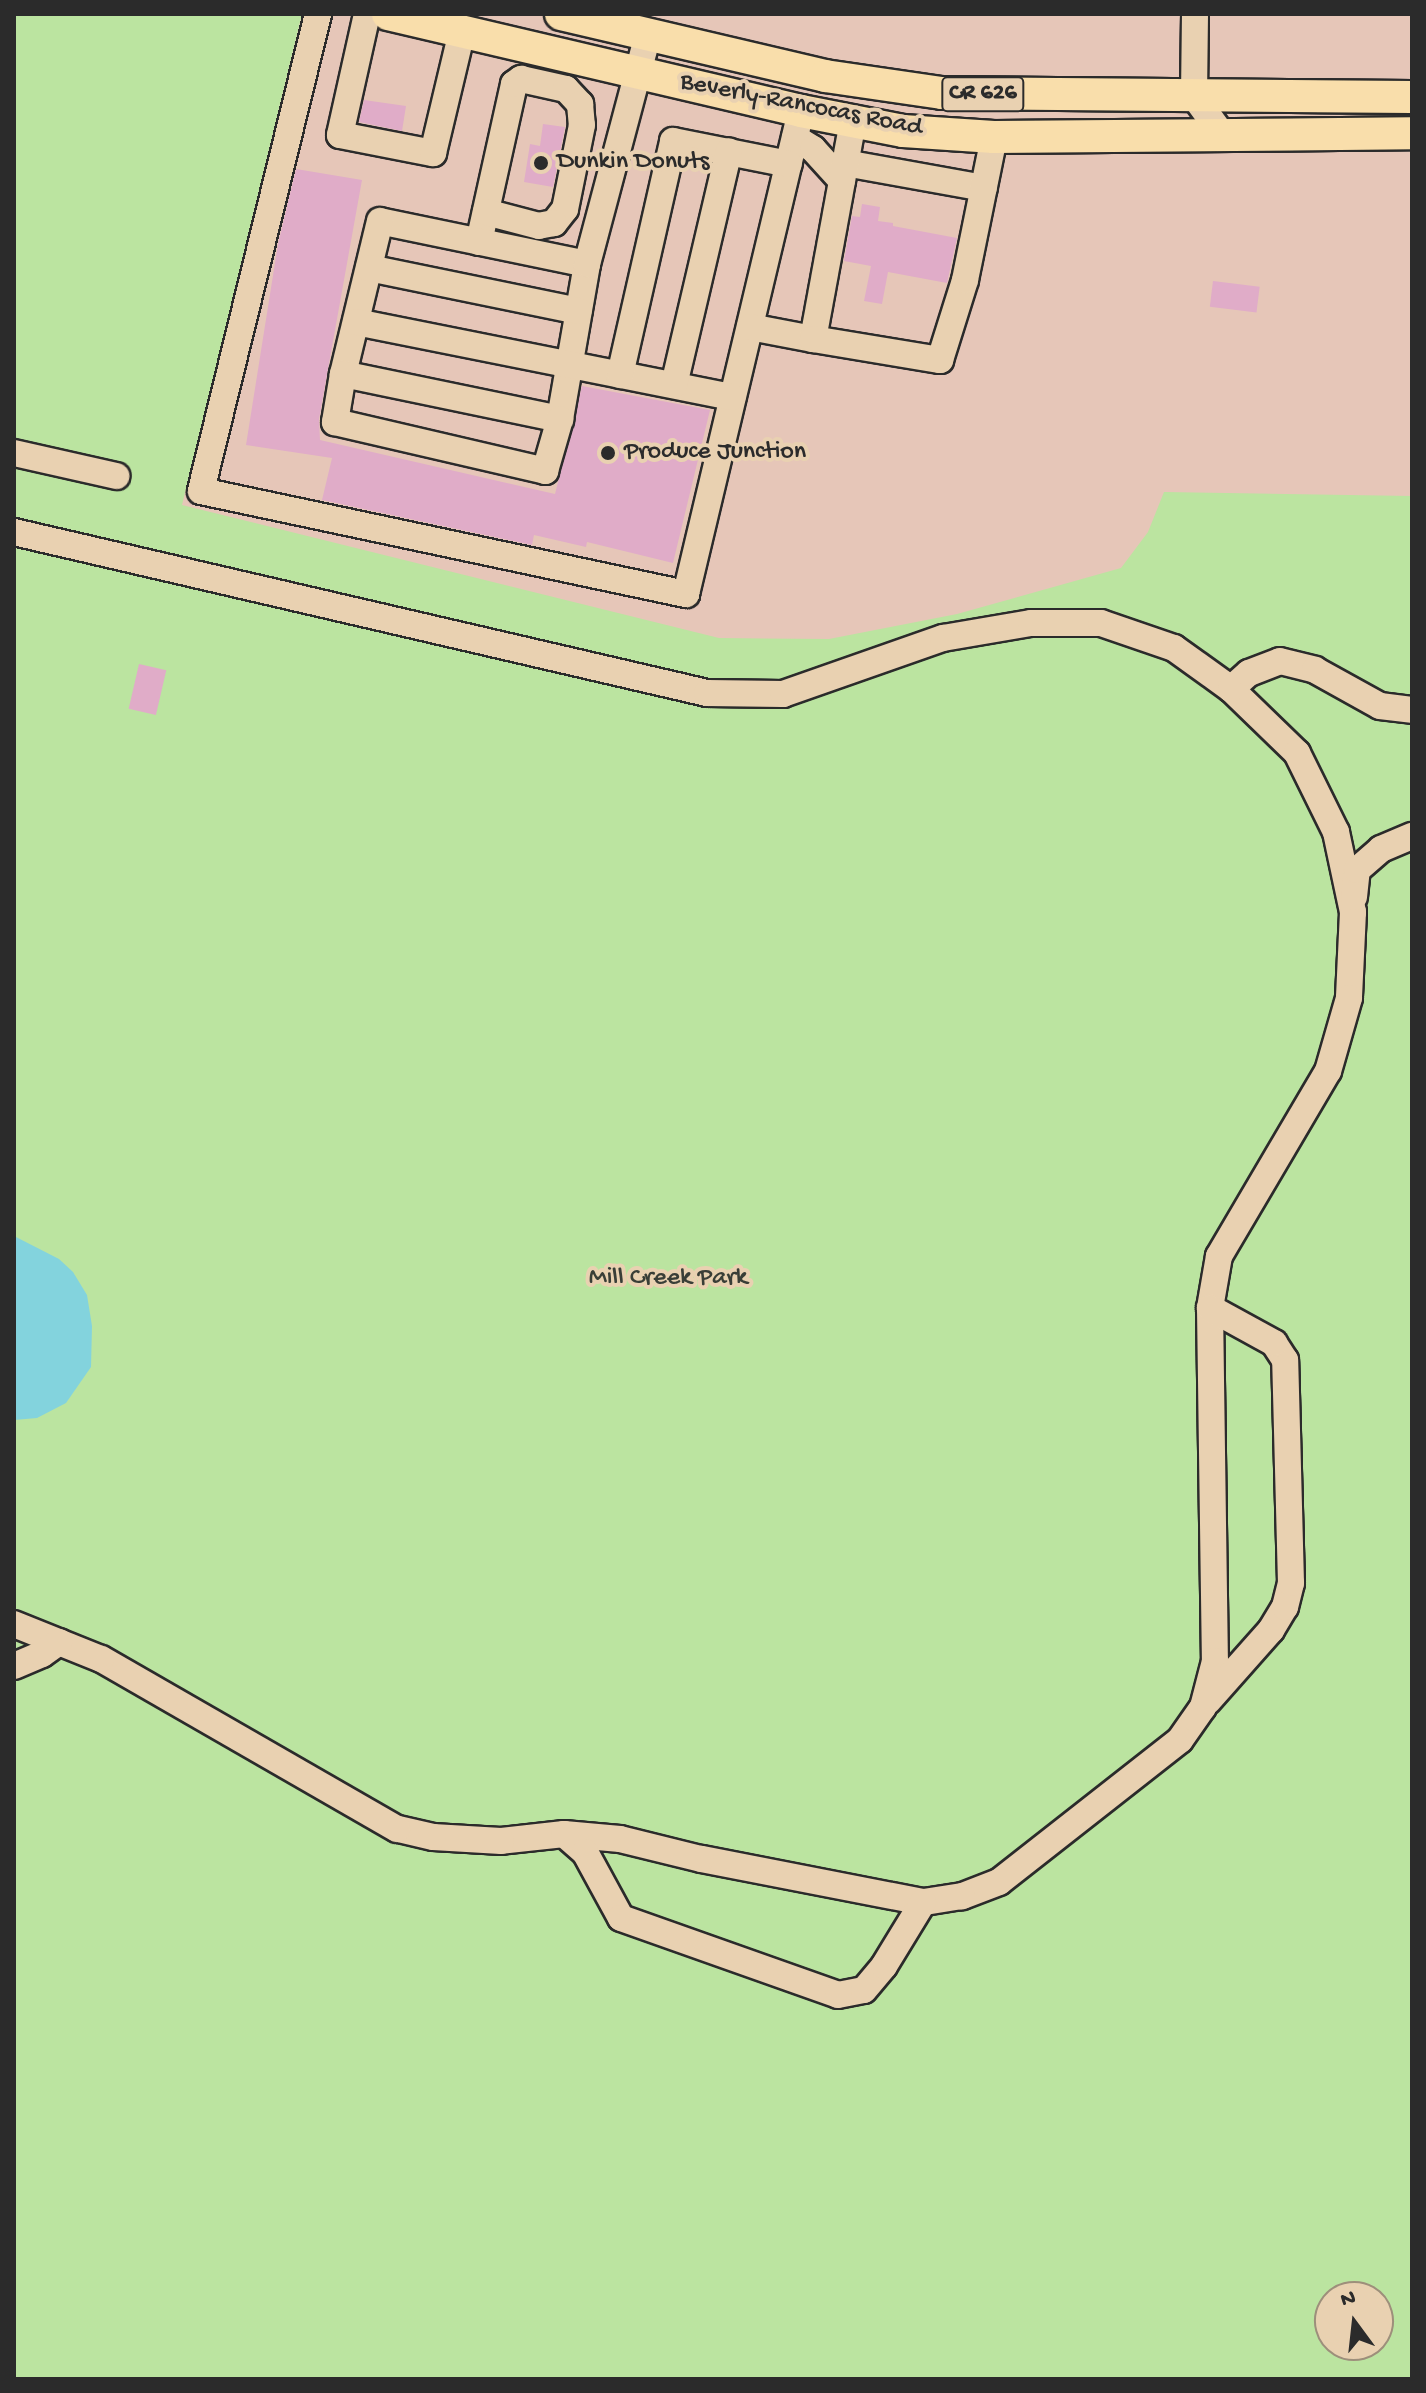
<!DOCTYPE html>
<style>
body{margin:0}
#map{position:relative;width:1426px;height:2393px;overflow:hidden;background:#e6c6b8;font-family:"Gochi Hand",sans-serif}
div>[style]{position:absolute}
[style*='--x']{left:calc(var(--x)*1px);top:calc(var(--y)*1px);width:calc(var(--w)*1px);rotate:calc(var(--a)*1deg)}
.green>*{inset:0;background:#bbe4a0}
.water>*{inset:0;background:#83d3dd}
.building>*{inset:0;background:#e0acc8;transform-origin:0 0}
.roads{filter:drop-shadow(2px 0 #2b2b2b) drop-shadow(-2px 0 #2b2b2b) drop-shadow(0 2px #2b2b2b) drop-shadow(0 -2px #2b2b2b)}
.minor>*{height:26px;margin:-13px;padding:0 13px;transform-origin:13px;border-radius:13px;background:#e9d1b1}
.major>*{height:32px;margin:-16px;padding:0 16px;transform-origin:16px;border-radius:16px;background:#f9deab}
.dots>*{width:22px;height:22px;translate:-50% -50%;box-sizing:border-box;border:4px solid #e9d1b1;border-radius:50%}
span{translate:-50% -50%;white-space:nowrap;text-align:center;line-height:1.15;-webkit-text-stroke:8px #e9d1b1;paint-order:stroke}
.shield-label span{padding:2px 6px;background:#e9d1b1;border:2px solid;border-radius:6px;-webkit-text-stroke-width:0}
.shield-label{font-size:24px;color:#2b2b2b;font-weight:700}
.street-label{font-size:26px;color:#2b2b2b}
.poi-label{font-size:26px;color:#2b2b2b}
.left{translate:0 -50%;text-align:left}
.park-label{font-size:26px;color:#393e37}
.frame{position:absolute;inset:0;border:16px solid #2b2b2b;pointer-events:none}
.north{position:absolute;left:1314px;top:2281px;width:80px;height:80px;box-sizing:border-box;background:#e9d1b1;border:2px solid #9d8f7b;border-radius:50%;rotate:345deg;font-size:22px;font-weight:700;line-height:32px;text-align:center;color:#2b2b2b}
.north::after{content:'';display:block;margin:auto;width:28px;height:36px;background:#2b2b2b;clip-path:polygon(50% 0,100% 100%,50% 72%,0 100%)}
</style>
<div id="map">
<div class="green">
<div style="clip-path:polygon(evenodd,14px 14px,302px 14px,182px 505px,719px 638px,829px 639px,957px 614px,1121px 568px,1148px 532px,1164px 492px,1412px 496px,1412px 2379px,14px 2379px,14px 14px,1330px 2297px,1378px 2297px,1378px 2345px,1330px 2345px,1330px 2297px)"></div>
</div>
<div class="water">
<div style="clip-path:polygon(14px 1236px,59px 1259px,73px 1272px,87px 1295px,92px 1326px,91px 1367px,66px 1403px,37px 1418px,14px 1420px)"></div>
</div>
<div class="building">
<div style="clip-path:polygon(364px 100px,406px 106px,402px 131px,359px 122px)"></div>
<div style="clip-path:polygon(543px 124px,565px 127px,553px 187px,524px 182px,530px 144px,540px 146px)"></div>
<div style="clip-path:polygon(296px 169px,362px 180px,319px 419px,320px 440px,555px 494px,582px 386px,710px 410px,673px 563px,587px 542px,586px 547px,534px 535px,532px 545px,322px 500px,332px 458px,246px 445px,278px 244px)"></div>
<div style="clip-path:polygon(862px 204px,880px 207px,878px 221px,893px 223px,893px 226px,957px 238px,947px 283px,888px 272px,882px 304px,864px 301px,871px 266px,844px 261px,852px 216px,860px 217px)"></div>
<div style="left:1213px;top:281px;width:47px;height:26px;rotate:7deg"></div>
<div style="left:139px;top:664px;width:28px;height:46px;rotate:13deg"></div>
</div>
<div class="roads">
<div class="minor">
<div style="--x:318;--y:14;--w:491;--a:103.8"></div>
<div style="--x:201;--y:491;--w:496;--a:12"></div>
<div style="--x:686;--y:594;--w:497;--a:-76.6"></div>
<div style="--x:367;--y:14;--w:124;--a:102.6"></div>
<div style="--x:340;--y:135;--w:95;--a:11"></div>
<div style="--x:433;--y:153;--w:125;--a:-76.6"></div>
<div style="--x:1195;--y:14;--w:82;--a:90.7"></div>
<div style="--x:1194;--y:96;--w:46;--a:53.9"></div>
<div style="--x:795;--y:138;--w:21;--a:31"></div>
<div style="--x:813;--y:149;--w:43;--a:47.8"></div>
<div style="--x:845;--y:163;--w:141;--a:10.2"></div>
<div style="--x:479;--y:242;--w:162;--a:-77.5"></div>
<div style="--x:514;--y:84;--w:9;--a:-36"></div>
<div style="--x:521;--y:79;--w:46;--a:12.5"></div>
<div style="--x:566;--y:89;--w:21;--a:47"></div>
<div style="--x:580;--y:104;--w:21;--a:85"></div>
<div style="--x:582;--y:125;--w:86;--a:101.4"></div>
<div style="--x:565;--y:209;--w:18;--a:128"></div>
<div style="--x:554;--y:223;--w:15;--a:169"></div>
<div style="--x:539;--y:226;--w:55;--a:-165.2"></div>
<div style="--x:587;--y:264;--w:211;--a:-168.3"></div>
<div style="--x:380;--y:221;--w:157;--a:103.6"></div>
<div style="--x:343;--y:374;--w:222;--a:11.7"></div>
<div style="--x:560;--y:419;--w:157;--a:-80.1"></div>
<div style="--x:587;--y:264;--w:238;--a:-75.1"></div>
<div style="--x:369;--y:268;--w:214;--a:11.6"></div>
<div style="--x:356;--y:322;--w:384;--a:11.3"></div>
<div style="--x:750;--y:327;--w:64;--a:10.8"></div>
<div style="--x:813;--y:339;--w:222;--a:-79.6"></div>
<div style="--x:813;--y:339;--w:129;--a:9.4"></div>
<div style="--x:940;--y:360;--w:84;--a:-72.6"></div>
<div style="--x:965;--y:280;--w:146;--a:-78.5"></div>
<div style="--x:343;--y:374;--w:49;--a:99.5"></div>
<div style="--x:335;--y:422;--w:216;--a:13.1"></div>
<div style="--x:545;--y:471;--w:54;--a:-73.9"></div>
<div style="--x:620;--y:375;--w:240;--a:-77.2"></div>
<div style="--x:673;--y:141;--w:118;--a:11.2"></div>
<div style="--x:674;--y:385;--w:240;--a:-76.8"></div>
<div style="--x:14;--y:453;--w:105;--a:12.7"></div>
<div style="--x:14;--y:532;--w:711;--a:13.08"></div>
<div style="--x:707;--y:693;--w:76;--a:0.8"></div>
<div style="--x:783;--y:694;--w:170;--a:-19.3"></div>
<div style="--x:943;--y:638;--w:89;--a:-9.7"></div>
<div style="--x:1031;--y:623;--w:70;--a:0"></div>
<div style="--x:1101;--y:623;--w:77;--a:18.9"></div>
<div style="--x:1174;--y:648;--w:70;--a:35.7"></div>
<div style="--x:1231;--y:689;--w:92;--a:44.1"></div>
<div style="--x:1297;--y:753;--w:88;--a:63.7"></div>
<div style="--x:1336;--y:832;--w:82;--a:78"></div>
<div style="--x:1353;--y:912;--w:86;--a:92.7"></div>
<div style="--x:1349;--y:998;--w:76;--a:106"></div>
<div style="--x:1328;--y:1071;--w:215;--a:120.5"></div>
<div style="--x:1219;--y:1256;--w:53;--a:99.8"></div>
<div style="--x:1210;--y:1308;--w:353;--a:89.2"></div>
<div style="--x:1215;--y:1661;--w:48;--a:104.6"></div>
<div style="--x:1203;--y:1707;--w:40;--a:124.9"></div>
<div style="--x:1180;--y:1740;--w:230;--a:141.9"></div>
<div style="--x:999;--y:1882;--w:40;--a:159"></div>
<div style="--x:962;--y:1896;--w:39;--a:171"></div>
<div style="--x:923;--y:1902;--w:226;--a:-169"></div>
<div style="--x:701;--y:1859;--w:83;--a:-166.1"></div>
<div style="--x:620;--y:1839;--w:56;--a:-174.9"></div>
<div style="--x:564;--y:1834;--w:63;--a:173.7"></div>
<div style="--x:501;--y:1841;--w:68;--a:-176.6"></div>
<div style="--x:433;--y:1837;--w:37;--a:-167"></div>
<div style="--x:397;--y:1829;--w:341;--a:-150.1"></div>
<div style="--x:101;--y:1659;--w:94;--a:-158.1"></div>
<div style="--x:1231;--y:689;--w:24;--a:-42"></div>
<div style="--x:1249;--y:673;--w:33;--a:-21"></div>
<div style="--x:1280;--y:661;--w:36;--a:14"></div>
<div style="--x:1315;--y:670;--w:74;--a:29"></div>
<div style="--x:1380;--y:706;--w:32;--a:7"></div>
<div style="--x:1354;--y:897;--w:27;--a:-84"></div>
<div style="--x:1357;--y:870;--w:32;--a:-41"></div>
<div style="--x:1381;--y:849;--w:34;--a:-23"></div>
<div style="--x:14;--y:1666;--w:30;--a:-23"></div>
<div style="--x:42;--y:1654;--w:21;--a:-35"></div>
<div style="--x:1208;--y:1701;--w:95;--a:-48.4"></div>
<div style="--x:1271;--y:1630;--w:27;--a:-59"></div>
<div style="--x:1285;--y:1607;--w:25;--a:-76"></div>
<div style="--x:1291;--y:1583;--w:223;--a:-91.5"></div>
<div style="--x:1285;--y:1360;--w:20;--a:-123"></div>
<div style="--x:1274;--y:1343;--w:73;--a:-151.3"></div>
<div style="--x:564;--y:1834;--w:28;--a:41"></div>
<div style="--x:585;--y:1852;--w:75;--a:61.4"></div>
<div style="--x:621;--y:1918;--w:230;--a:19.5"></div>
<div style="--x:838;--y:1995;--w:26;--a:-11"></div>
<div style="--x:864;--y:1990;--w:31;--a:-50"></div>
<div style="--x:884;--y:1966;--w:75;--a:-58.6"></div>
</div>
<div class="major">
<div style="--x:388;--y:14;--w:424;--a:13.2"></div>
<div style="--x:801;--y:111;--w:104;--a:11.1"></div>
<div style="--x:903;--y:131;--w:91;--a:3.8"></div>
<div style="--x:994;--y:137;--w:418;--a:-0.5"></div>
<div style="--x:561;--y:14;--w:271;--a:13.2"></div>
<div style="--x:825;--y:76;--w:118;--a:8.3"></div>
<div style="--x:942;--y:93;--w:470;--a:0.5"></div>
</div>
</div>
<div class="dots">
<div style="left:541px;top:163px;background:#2b2b2b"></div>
<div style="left:608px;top:453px;background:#2b2b2b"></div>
</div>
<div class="shield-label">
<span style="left:983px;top:94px">CR 626</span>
</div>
<div class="street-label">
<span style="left:801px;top:106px;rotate:11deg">Beverly-Rancocas Road</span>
</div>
<div class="poi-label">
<span class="left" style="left:557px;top:163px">Dunkin Donuts</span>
<span class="left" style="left:624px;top:453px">Produce Junction</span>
</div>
<div class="park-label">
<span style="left:668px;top:1279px">Mill Creek Park</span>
</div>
<div class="frame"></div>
<div class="north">N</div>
</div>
